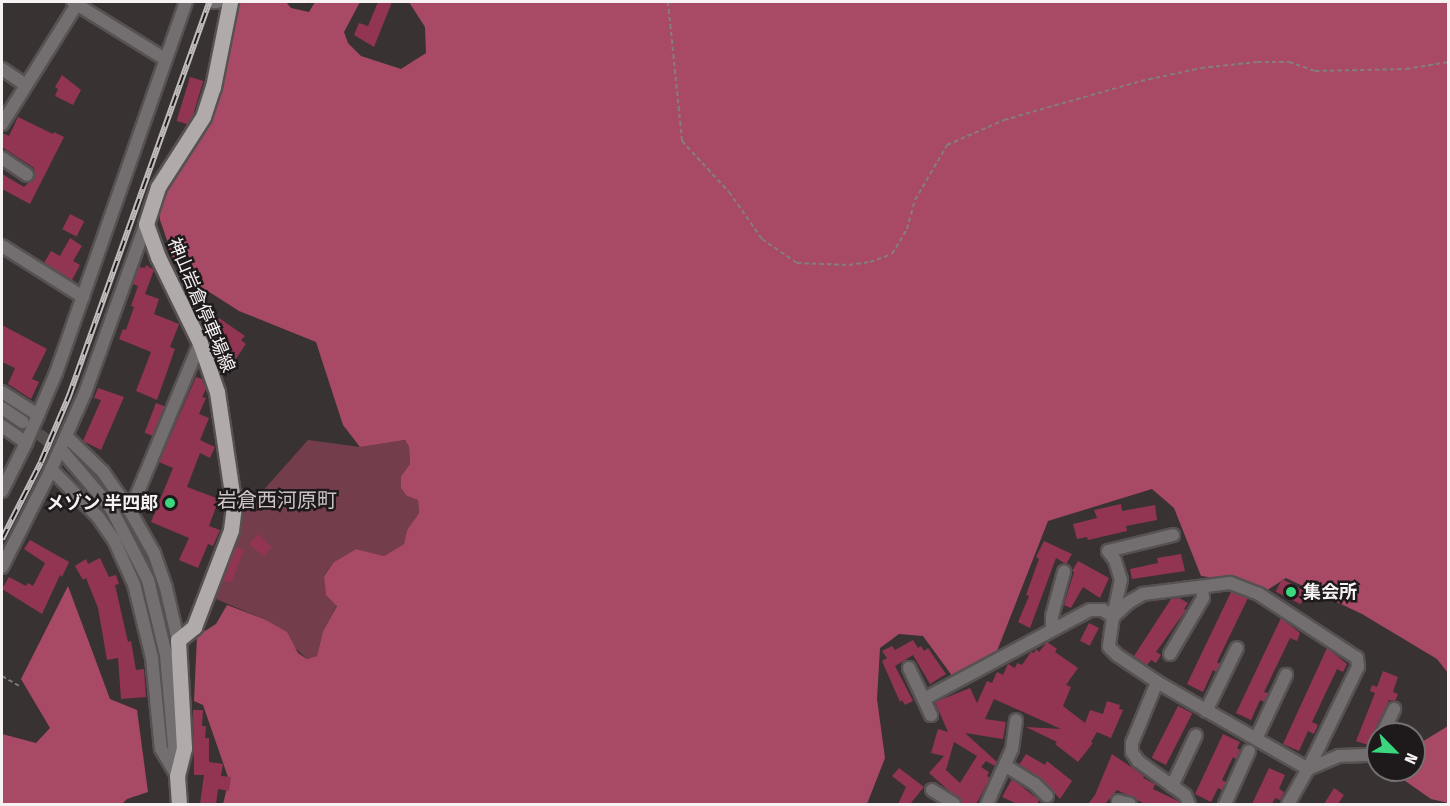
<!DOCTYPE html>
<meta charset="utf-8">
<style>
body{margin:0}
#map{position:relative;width:1450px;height:806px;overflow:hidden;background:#393233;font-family:"Fira Sans Condensed","Noto Sans JP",sans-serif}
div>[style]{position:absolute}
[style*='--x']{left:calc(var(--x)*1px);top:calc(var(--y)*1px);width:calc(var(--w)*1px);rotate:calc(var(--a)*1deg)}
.green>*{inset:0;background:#733d4b}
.forest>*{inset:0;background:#a84a66}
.building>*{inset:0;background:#913553;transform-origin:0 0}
.minor-tunnel>*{height:12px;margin-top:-6px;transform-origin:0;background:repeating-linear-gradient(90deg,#554f50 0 12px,transparent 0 18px)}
.path>*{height:2px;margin-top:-1px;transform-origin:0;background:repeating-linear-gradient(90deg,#847d7e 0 4.5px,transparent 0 7.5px)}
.roads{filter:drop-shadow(2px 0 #575152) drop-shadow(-2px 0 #575152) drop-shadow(0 2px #575152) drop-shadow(0 -2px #575152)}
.minor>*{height:12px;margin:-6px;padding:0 6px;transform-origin:6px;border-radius:6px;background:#736f70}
.major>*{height:15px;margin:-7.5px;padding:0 7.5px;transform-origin:7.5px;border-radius:7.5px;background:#b1aaab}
.rail>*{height:6px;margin-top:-3px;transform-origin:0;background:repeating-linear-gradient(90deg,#1e1a1b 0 11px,#c0bbbc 0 22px);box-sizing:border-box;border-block:2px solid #c0bbbc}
.dots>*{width:16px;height:16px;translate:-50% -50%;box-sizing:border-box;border:3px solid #1e1a1b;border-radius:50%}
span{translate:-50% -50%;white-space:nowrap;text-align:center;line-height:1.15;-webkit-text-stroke:5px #1e1a1b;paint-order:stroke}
.street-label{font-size:18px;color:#f6f1f2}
.poi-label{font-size:18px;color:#f6f1f2;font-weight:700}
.right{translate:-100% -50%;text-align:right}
.left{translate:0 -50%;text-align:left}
.neighbourhood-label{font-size:20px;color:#cbc2c4}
.frame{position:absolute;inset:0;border:3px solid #f6f1f2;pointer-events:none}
.north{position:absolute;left:1366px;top:722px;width:60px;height:60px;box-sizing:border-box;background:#1e1a1b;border:2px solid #747071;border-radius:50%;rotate:114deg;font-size:16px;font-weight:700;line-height:24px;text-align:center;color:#f6f1f2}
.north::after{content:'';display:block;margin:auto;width:21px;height:27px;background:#3bd77f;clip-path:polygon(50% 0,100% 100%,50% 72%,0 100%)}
</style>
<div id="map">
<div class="green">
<div style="clip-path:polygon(308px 440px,360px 447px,405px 440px,409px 447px,410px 464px,401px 476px,408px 496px,418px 500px,419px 513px,407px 530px,404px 544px,384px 556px,356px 549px,334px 562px,324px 575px,327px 595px,337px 605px,323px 631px,317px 656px,307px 659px,264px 619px,216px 599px,244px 512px)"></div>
</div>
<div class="forest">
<div style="clip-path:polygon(238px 2px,286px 2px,291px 8px,309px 12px,315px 2px,360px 2px,344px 32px,348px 43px,361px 56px,401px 69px,426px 53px,425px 27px,409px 2px,1448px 2px,1448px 673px,1437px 659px,1362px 614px,1286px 578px,1264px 592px,1230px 580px,1201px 576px,1174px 508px,1152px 489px,1048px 521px,995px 656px,953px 677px,923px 636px,899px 634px,880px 648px,877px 699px,885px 758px,867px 804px,223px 804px,229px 780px,203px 705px,194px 701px,197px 636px,216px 624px,227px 605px,264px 619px,287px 632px,298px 653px,307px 659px,317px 656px,323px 631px,337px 606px,326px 595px,324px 576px,334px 562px,356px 549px,384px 556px,404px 544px,407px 530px,419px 513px,418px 500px,407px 496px,401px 488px,401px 476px,410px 464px,409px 447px,405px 440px,360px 447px,343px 425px,316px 342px,239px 311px,178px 272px,160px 220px,159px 202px,166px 185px,213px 104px)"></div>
<div style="clip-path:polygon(68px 586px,110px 699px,137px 710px,148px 792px,127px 799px,122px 804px,2px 804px,2px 734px,36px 743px,50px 728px,21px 679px)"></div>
<div style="clip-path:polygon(1448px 726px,1448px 803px,1431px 799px,1401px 778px,1405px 770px,1414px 770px,1414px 752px,1417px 745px)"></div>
</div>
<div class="building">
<div style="clip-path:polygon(378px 2px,392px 2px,374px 47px,354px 35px,359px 23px,368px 26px)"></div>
<div style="clip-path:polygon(62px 75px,81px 90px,73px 105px,55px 96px,58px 89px,55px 87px)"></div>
<div style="left:190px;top:77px;width:14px;height:46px;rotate:17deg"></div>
<div style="clip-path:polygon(18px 117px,53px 134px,54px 132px,64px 137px,30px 204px,2px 189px,2px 174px,24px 187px,35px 176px,34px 168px,2px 147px,2px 133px,9px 136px)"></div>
<div style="left:70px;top:214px;width:16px;height:17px;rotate:27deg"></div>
<div style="clip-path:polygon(70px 238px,82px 246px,73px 261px,80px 265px,72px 280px,44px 263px,51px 251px,60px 256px)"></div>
<div style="clip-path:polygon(146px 265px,154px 270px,145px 294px,159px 299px,154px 314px,179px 324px,170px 347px,175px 349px,157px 400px,136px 391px,151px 352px,119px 339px,123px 329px,126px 330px,134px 307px,131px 306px,138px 286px,133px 284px,139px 267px,145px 268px)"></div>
<div style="clip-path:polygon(219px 318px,245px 336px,241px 340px,246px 344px,235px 360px,224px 370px,214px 353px,223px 345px,208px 332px)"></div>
<div style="clip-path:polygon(2px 325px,47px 349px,32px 379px,39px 382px,31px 399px,8px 384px,15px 368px,2px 362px)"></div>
<div style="clip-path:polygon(196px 377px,202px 379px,206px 389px,202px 397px,206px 398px,199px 414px,209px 418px,200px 440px,215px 447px,210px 458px,200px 453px,187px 487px,219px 499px,209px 526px,220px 530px,213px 546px,208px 544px,198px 568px,179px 560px,189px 538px,151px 522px,173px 468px,159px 462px)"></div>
<div style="clip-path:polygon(98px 388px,124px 397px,101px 450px,83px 441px,101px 400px,94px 398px)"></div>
<div style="left:156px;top:403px;width:9px;height:32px;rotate:21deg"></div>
<div style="clip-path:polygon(1121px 504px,1122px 511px,1155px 505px,1157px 520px,1126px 526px,1127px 531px,1088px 540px,1087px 537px,1077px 539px,1073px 524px,1097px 518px,1094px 510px)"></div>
<div style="left:258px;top:534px;width:19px;height:13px;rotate:43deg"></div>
<div style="clip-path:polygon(30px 540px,69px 562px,62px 577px,60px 575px,42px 614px,2px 589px,9px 577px,26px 586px,28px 583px,33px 586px,45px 563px,24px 549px)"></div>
<div style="clip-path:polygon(1044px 541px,1072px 554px,1066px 564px,1056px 558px,1030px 628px,1018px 622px,1029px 596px,1026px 595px,1039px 559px,1036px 557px)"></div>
<div style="clip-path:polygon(235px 547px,244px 550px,232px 581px,229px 582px,222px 580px)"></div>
<div style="clip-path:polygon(1181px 554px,1185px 571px,1132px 579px,1130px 569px,1158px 563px,1157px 558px)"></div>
<div style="clip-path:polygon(100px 558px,109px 577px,116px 575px,119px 584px,115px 585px,128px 642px,131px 641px,136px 670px,144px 669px,146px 697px,121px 699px,118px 658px,107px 660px,98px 608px,86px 578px,83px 580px,75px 566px,86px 559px,88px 564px)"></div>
<div style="clip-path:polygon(1078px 561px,1109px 578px,1100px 598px,1083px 587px,1071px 608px,1064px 605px,1074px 572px,1072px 571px)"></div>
<div style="left:1282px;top:579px;width:28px;height:14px;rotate:27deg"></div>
<div style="clip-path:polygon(1231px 592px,1248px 598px,1217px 662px,1220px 664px,1216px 672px,1213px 670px,1203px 692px,1187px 684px)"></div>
<div style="clip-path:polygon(1179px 598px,1188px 603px,1184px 609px,1186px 610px,1156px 652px,1161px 655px,1156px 663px,1151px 660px,1147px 665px,1134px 656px,1171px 599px)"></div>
<div style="clip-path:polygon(1281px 618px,1300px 633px,1297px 641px,1290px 638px,1264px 692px,1268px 693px,1264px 702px,1260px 700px,1251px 720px,1236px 713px)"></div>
<div style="left:1089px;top:623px;width:11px;height:20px;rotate:27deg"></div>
<div style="clip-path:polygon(913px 640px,918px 648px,921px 646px,924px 651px,928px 648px,946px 674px,930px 684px,913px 655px,895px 666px,913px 701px,905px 705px,902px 700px,900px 702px,882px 661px,887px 658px,882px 651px,892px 646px,895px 650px)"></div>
<div style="clip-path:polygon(evenodd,1047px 642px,1057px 649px,1055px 652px,1078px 668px,1066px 685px,1071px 687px,1063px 706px,1085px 723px,1090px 710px,1103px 714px,1107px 701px,1120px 705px,1119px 709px,1123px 710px,1111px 738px,1097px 732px,1091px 742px,1093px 743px,1078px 762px,1055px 744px,1057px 742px,1026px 727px,1061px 729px,994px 699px,985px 719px,1006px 722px,1003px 739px,965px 733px,997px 762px,995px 766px,986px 761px,981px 767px,989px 772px,987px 776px,990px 778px,976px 804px,964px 804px,929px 773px,944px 756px,931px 753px,938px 729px,948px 732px,935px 702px,970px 688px,977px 703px,987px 681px,992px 683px,997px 672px,1003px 675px,1008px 664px,1015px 668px,1017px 663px,1022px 665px,1031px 652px,1034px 653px,1036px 649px,1039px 652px,1047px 642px,954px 742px,977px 756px,960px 783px,946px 770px,954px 742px)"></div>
<div style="clip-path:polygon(1327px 648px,1347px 664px,1343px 672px,1337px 669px,1312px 722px,1318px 725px,1314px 734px,1308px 731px,1299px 751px,1283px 744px)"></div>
<div style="clip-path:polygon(1383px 671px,1398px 677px,1393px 692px,1398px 694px,1395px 701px,1389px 700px,1368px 745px,1356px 741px,1375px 693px,1370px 691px,1372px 685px,1377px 687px)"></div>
<div style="left:1178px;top:706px;width:16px;height:58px;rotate:27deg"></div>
<div style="clip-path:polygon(193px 710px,203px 710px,202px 726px,206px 726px,205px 738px,209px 738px,209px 762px,223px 764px,221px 776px,231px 777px,229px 791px,218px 789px,216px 804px,200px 804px,204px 775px,194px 775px)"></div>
<div style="clip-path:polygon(1223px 734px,1240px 742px,1237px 748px,1240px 750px,1236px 759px,1233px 757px,1222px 780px,1226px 782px,1222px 790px,1218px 788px,1211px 802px,1195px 794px)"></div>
<div style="clip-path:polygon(1026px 754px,1045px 765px,1047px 761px,1072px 781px,1060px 799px,1041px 778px,1019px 765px)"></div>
<div style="clip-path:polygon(1112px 754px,1144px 776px,1143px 778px,1155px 784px,1153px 789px,1178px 801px,1180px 804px,1145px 804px,1117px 790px,1105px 804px,1088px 804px,1095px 795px)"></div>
<div style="clip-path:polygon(899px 768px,924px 787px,910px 804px,898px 804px,906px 787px,892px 776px)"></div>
<div style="clip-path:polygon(1269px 768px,1285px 775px,1279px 789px,1284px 792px,1280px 800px,1275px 798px,1272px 804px,1252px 804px)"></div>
<div style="clip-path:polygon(1012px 779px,1039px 800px,1037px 804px,1017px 804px,1002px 797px)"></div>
<div style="clip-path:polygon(1334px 788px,1344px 795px,1338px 804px,1324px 804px)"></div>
</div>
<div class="minor-tunnel">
<div style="--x:24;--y:423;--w:50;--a:36.9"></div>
</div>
<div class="path">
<div style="--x:668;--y:2;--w:140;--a:84.2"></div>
<div style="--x:682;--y:141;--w:69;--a:47.3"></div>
<div style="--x:729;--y:192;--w:57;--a:54.9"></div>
<div style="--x:762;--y:239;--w:42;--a:34.4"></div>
<div style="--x:797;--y:263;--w:52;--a:2.2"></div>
<div style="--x:849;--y:265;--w:21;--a:-8"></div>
<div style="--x:870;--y:262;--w:23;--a:-20"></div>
<div style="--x:892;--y:254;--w:29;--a:-59"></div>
<div style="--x:907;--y:229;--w:30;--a:-75"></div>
<div style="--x:915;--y:200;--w:64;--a:-59.8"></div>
<div style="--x:947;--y:145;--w:62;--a:-23.7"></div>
<div style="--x:1004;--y:120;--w:142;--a:-15.9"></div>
<div style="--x:1141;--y:81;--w:61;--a:-12.2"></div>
<div style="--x:1201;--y:68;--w:56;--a:-6.1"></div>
<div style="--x:1257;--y:62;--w:32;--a:0"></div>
<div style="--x:1289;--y:62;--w:28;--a:19"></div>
<div style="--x:1315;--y:71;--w:91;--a:-1.3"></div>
<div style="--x:1406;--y:69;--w:43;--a:-9.5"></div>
<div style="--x:2;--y:676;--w:22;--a:30"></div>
</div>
<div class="roads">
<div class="minor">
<div style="--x:73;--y:2;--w:108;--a:31.8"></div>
<div style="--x:214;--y:2;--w:3;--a:0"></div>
<div style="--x:2;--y:69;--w:29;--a:34"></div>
<div style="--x:2;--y:124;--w:142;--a:-58"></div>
<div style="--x:2;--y:158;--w:30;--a:34"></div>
<div style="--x:2;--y:246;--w:96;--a:32.2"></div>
<div style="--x:2;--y:392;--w:43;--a:32.6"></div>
<div style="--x:2;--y:408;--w:25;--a:34"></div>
<div style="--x:2;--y:426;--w:29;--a:35"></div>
<div style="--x:66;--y:436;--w:52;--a:44.2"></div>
<div style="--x:103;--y:472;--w:47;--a:55.3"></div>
<div style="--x:130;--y:511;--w:48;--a:60.3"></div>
<div style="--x:154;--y:553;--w:37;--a:71"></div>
<div style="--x:166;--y:588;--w:53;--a:77"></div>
<div style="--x:64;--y:453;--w:72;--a:49.5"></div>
<div style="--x:111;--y:508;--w:81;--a:62.8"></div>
<div style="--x:148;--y:580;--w:77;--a:76.5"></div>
<div style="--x:166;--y:655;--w:114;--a:85"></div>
<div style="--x:51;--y:469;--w:67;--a:45.6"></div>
<div style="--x:98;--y:517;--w:28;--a:55"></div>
<div style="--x:114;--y:540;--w:48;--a:65.6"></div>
<div style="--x:134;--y:584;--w:76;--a:76.3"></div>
<div style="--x:152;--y:658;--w:91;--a:84.4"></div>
<div style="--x:161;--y:749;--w:27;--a:59"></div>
<div style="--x:2;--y:491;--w:54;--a:-63.4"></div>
<div style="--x:26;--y:443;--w:76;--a:-66.8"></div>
<div style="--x:56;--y:373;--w:393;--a:-70.7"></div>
<div style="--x:130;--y:511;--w:182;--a:-67.4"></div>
<div style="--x:2;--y:567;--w:102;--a:-63.2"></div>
<div style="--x:48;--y:476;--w:91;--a:-66"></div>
<div style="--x:85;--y:393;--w:180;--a:-70.2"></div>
<div style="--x:1113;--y:617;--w:38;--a:-78"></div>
<div style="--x:1121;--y:580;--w:21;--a:-107"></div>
<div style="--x:1115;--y:560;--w:11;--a:-128"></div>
<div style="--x:1108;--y:551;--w:67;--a:-13.8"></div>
<div style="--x:1052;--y:629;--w:13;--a:-90"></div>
<div style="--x:1052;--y:616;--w:46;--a:-74.7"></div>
<div style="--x:1170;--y:654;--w:65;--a:-59.5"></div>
<div style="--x:1203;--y:598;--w:11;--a:-95"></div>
<div style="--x:909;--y:668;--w:52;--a:64.9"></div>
<div style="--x:1157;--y:682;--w:66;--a:112.3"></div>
<div style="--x:1132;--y:743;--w:9;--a:90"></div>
<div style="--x:1132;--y:752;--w:11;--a:56"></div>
<div style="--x:1138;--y:761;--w:58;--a:35.9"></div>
<div style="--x:1185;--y:795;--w:10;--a:66"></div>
<div style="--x:924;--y:699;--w:188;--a:-28.2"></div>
<div style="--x:1090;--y:610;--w:13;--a:0"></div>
<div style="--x:1103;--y:610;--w:12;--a:35"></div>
<div style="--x:1206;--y:711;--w:70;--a:-63.8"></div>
<div style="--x:1382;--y:734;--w:28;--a:-64"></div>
<div style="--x:1256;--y:739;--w:71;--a:-64.9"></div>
<div style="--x:1006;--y:766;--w:34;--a:32"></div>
<div style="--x:1035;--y:784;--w:17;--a:45"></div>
<div style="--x:1308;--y:769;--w:34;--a:-23"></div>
<div style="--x:1339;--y:756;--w:34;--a:-2"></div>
<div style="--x:1373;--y:755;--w:13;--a:-67"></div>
<div style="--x:1172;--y:786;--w:56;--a:-64.8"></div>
<div style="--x:932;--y:790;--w:26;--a:32"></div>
<div style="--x:1118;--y:801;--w:12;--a:14"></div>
<div style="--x:987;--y:804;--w:60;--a:-65.6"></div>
<div style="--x:1012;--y:749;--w:29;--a:-82"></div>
<div style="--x:1225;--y:804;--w:58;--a:-65.6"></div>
<div style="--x:1288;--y:804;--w:40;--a:-60.3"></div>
<div style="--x:1308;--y:769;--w:114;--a:-63.9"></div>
<div style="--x:1358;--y:667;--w:9;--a:-96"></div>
<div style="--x:1357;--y:658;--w:117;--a:-146.9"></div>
<div style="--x:1259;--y:594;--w:31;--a:-159"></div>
<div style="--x:1230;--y:583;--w:88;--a:172.8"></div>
<div style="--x:1143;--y:594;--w:16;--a:150"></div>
<div style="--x:1129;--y:602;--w:22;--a:137"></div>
<div style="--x:1113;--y:617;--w:30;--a:98"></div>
<div style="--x:1109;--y:647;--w:11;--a:45"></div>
<div style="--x:1117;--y:655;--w:48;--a:34"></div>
<div style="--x:1157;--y:682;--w:174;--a:29.9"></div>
</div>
<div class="major">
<div style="--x:179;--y:804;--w:28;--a:-94"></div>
<div style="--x:177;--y:776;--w:29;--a:-76"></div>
<div style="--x:184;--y:748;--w:108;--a:-93.2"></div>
<div style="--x:178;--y:640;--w:21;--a:-39"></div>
<div style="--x:194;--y:627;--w:104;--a:-69.1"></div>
<div style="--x:231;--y:530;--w:23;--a:-83"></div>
<div style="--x:234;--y:507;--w:116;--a:-98.4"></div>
<div style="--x:217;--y:392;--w:52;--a:-109.1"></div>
<div style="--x:200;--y:343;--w:96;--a:-116"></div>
<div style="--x:158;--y:257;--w:35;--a:-110"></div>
<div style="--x:146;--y:224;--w:39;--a:-72"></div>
<div style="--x:158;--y:187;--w:83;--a:-57.3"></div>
<div style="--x:203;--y:117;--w:32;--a:-72"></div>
<div style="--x:213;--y:87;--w:87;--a:-78.7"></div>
</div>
</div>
<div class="rail">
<div style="--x:2;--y:539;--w:86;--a:-63.1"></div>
<div style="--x:41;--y:462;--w:72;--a:-67"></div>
<div style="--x:69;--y:396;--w:418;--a:-70.4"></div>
</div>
<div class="dots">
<div style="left:170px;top:503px;background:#3bd77f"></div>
<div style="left:1291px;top:592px;background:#3bd77f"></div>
</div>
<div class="street-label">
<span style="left:201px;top:305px;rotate:67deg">神山岩倉停車場線</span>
</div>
<div class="poi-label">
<span class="right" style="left:158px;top:503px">メゾン 半四郎</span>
<span class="left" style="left:1303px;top:592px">集会所</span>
</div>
<div class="neighbourhood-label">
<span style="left:277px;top:500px">岩倉西河原町</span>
</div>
<div class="frame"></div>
<div class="north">N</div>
</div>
